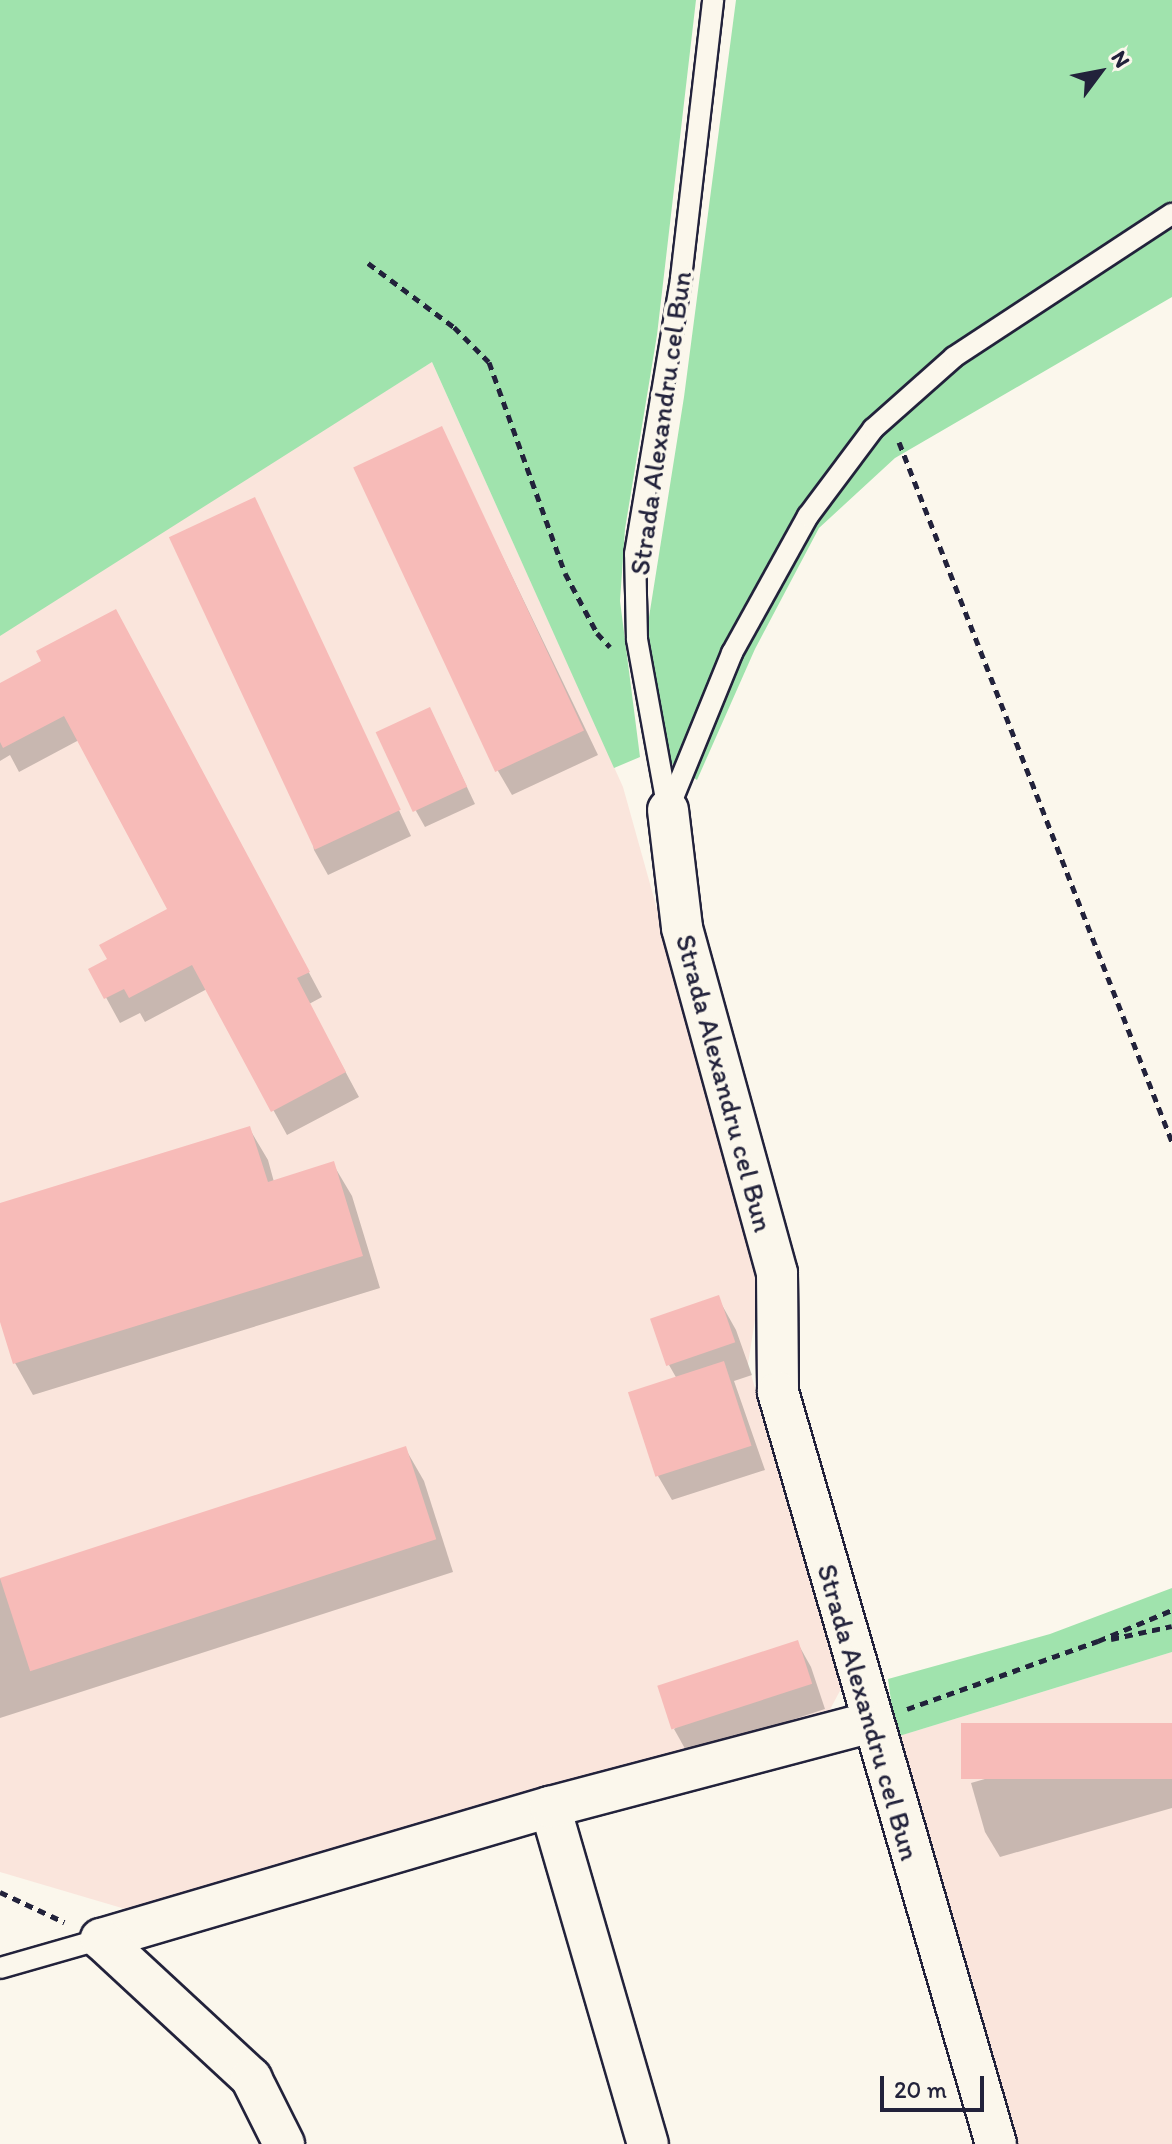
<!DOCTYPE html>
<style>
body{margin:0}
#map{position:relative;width:1172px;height:2144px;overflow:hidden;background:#fbf7ec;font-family:Itim,sans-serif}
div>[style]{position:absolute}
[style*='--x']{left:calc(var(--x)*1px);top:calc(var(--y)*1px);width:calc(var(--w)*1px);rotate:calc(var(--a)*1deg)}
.built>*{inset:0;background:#fae5dc}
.green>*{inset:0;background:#a0e3ad}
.shadow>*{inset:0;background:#0003}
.building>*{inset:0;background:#f7bbb8;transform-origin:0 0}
.path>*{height:5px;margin-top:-2.5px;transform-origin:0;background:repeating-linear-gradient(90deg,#22223b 0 8px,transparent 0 14px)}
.roads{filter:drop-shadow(2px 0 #22223b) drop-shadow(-2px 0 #22223b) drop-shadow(0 2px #22223b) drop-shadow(0 -2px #22223b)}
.service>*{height:20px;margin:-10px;padding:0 10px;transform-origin:10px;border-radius:10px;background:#fbf7ec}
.minor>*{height:40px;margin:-20px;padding:0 20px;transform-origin:20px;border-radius:20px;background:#fbf7ec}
span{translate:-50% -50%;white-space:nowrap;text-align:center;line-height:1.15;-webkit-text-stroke:8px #fbf7ec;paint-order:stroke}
.street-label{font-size:28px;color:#22223b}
.north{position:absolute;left:1060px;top:32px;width:80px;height:80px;-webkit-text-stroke:6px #fbf7ec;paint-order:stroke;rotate:58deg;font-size:22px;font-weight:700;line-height:32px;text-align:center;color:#22223b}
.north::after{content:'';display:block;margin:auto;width:28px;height:36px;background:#22223b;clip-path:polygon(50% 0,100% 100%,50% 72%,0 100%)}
.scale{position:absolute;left:880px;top:2076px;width:104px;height:36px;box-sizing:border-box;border:4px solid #22223b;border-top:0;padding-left:10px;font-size:24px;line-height:28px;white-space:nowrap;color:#22223b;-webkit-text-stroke:6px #fbf7ec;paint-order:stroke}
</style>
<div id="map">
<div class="built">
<div style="clip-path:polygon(432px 362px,623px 787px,761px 1282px,748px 1364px,842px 1687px,826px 1717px,132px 1911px,0 1872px,0 632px)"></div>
<div style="clip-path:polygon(1172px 1652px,1172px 2144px,1013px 2144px,896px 1737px)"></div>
</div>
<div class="green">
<div style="clip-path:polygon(0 0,696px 0,657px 335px,625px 529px,620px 601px,640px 757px,614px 768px,432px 362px,0 636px)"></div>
<div style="clip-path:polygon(736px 0,1172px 0,1172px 297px,895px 458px,819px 528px,755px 649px,697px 780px,671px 763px,646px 636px,684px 397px)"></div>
<div style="clip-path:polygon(1172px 1588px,1172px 1652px,896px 1737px,888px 1679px,1050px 1634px)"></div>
</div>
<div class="shadow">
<div style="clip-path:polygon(441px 429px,598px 755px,512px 795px,498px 771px)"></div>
<div style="clip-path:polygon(254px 500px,411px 836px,328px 875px,314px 850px)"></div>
<div style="clip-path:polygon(129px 636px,322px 997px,309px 1004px,359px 1097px,287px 1135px,207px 989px,145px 1022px,140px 1013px,120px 1023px,91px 970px,109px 960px,170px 909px,79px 740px,19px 772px,10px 755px,0 761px,0 685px)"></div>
<div style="clip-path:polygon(438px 726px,475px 804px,425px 827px,416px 811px)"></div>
<div style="clip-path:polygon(249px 1128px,268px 1160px,274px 1182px,333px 1164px,352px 1196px,380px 1288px,33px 1395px,15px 1363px,0 1316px,0 1205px)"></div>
<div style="clip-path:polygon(718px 1298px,736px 1330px,752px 1375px,734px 1381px,765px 1470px,672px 1500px,658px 1476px,630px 1394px,677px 1379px,669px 1365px)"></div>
<div style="clip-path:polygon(405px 1448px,424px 1481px,453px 1572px,0 1718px,0 1579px)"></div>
<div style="clip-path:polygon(797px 1642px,811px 1667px,825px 1709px,688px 1754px,674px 1729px)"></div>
<div style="clip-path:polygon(1172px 1725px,1172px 1808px,1000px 1857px,985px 1832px,971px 1783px)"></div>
</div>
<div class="building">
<div style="left:442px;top:426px;width:336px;height:98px;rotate:65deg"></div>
<div style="left:255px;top:497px;width:345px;height:95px;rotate:65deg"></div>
<div style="clip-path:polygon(116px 609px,310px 972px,297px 978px,346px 1072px,271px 1112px,192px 965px,129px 998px,124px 989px,104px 999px,88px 969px,107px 959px,99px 945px,167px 909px,64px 716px,3px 748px,0 742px,0 683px,41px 661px,36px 651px)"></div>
<div style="left:430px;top:707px;width:88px;height:60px;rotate:65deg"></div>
<div style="clip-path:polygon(250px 1126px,268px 1182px,334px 1161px,363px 1256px,13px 1364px,0 1322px,0 1203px)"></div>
<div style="left:719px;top:1295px;width:50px;height:73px;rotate:71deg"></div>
<div style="left:724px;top:1361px;width:89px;height:101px;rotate:72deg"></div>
<div style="left:406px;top:1446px;width:98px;height:427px;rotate:72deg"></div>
<div style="left:798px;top:1640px;width:46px;height:148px;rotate:72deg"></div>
<div style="left:1172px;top:1723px;width:56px;height:211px;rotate:90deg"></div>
</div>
<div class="path">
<div style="--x:368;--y:263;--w:107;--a:36.7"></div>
<div style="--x:454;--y:327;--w:49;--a:45"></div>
<div style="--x:489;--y:362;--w:224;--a:70.2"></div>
<div style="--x:565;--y:573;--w:68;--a:61.9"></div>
<div style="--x:597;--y:633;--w:19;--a:47"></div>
<div style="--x:899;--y:442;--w:751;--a:68.69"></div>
<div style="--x:1111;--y:1639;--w:62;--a:-12"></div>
<div style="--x:907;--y:1709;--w:203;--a:-19.6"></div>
<div style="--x:1098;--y:1641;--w:80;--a:-22.7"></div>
<div style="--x:0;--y:1892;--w:71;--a:25.1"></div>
</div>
<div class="roads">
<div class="service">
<div style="--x:668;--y:810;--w:174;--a:-100.3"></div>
<div style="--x:637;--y:639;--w:85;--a:-91.3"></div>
<div style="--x:635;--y:554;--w:280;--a:-80.5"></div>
<div style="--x:681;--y:278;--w:280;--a:-83.4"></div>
<div style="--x:668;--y:810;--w:170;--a:-67.8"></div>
<div style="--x:732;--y:653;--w:157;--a:-61"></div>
<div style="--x:808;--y:516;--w:109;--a:-53.2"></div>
<div style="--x:873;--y:429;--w:108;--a:-41.6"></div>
<div style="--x:954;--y:357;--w:261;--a:-33.3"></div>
<div style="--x:0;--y:1968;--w:105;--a:-16"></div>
</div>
<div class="minor">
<div style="--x:668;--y:810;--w:119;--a:83.2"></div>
<div style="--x:682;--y:928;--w:358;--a:74.6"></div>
<div style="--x:777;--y:1273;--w:119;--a:89.5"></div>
<div style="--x:778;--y:1392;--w:783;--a:73.83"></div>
<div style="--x:550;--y:1807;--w:351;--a:73.8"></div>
<div style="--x:101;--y:1939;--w:468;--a:-16.4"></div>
<div style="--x:550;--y:1807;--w:332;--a:-14.8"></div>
<div style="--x:101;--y:1939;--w:205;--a:42.8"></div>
<div style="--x:251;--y:2078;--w:74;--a:63.4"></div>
</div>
</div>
<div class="street-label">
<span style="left:660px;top:423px;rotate:-82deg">Strada Alexandru cel Bun</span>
<span style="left:725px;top:1083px;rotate:75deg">Strada Alexandru cel Bun</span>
<span style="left:869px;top:1712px;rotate:74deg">Strada Alexandru cel Bun</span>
</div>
<div class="north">N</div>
<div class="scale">20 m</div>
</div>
